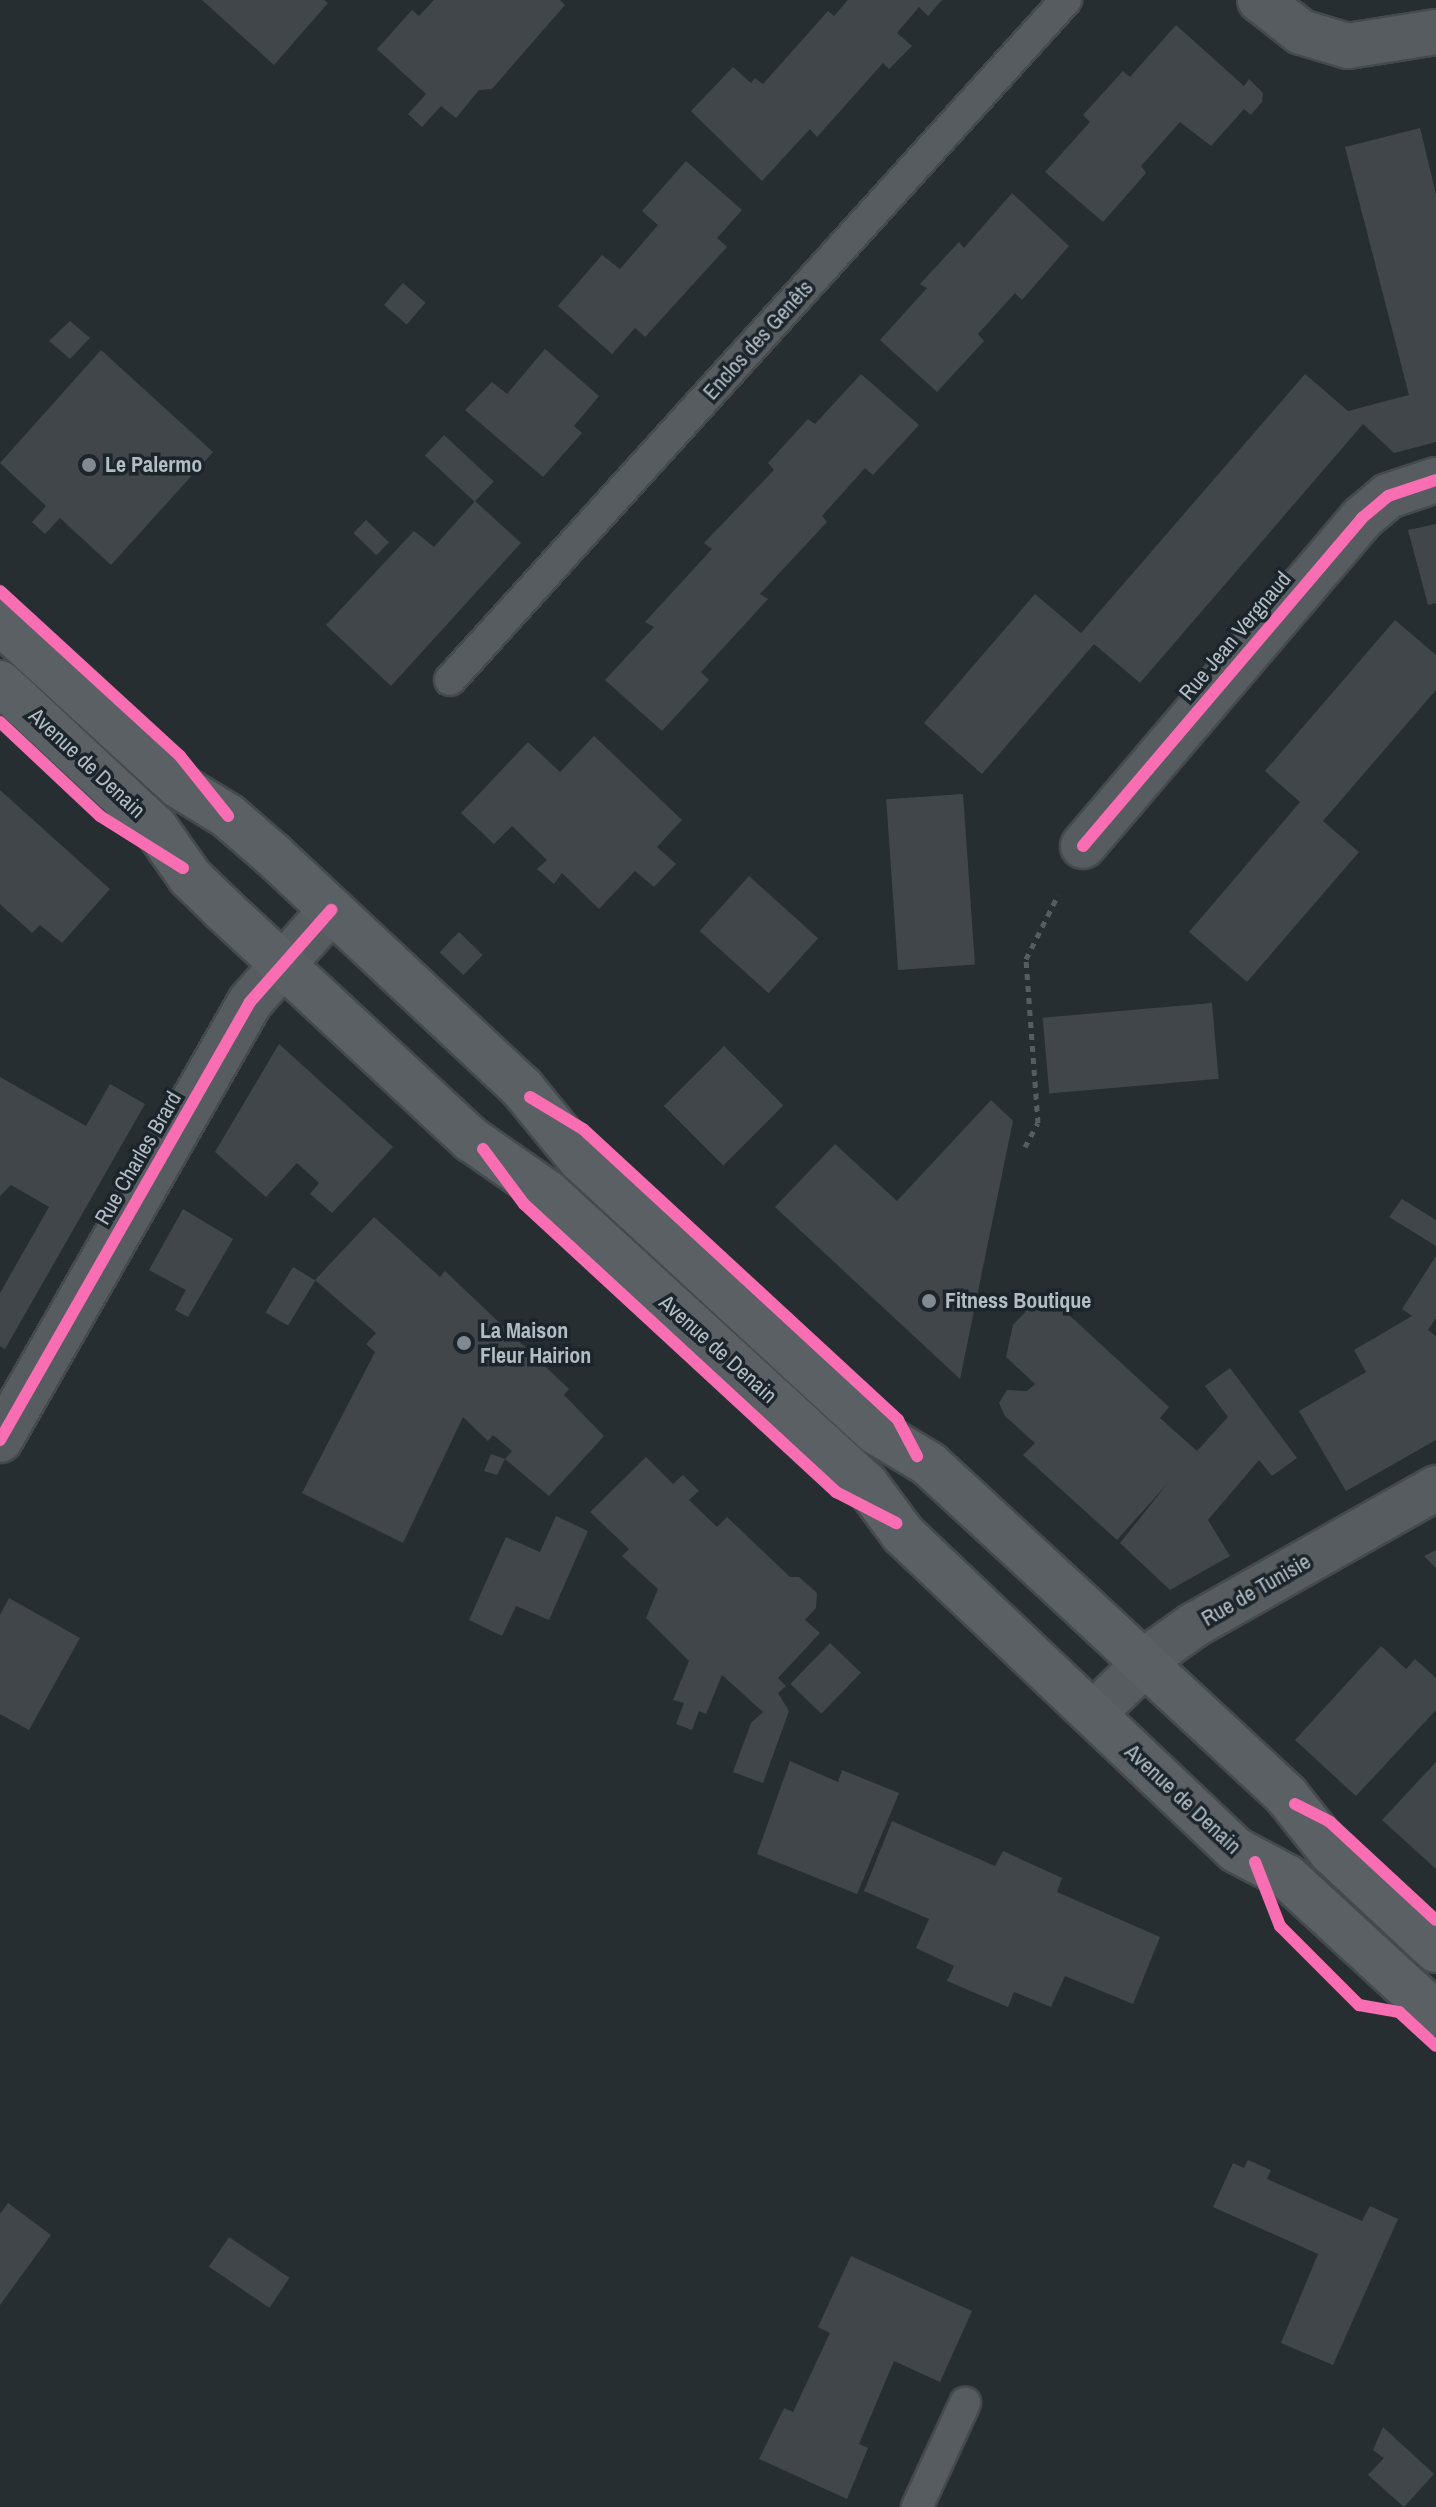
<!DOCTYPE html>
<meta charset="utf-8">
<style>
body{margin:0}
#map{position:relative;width:1436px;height:2507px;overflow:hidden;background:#272e32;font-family:"Archivo Narrow",sans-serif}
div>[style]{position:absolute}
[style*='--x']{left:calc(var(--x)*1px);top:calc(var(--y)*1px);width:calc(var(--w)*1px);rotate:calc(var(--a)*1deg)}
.building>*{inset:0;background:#40464a;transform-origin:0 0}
.path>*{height:5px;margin-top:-2.5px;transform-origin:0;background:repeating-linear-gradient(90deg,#575c5f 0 6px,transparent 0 12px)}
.roads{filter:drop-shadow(2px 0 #454a4d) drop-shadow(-2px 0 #454a4d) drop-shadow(0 2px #454a4d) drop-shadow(0 -2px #454a4d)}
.lane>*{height:30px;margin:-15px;padding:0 15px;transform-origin:15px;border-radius:15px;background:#575c60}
.street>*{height:44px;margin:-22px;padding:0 22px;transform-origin:22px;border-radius:22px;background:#575c60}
.secondary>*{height:44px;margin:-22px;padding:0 22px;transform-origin:22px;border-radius:22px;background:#5b6065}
.cycleway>*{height:12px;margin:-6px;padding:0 6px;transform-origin:6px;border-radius:6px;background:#f96db3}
.dots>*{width:22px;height:22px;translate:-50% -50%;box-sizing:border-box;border:4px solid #1c252c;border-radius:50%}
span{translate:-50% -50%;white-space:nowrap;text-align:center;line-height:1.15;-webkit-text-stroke:7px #1c252c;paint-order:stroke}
.street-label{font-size:22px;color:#b1bcc3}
.poi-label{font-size:22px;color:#b1bcc3;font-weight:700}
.left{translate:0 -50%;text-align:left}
</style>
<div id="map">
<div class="building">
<div style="clip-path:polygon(202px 0,324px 0,328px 3px,274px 65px)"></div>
<div style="clip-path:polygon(434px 0,560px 0,565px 5px,492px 89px,479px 90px,456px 118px,441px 106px,422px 127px,408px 114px,426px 94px,377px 49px,412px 10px,419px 16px)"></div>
<div style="clip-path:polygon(848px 0,942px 0,928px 16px,919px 7px,897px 33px,912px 46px,889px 69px,883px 63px,817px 137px,810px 129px,762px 181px,691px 111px,733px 67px,751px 83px,755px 78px,763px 84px,828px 11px,834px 16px)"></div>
<div style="clip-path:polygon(1176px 25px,1244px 86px,1249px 79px,1263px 93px,1262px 102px,1251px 115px,1244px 109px,1211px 146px,1180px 122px,1141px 166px,1146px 173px,1103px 222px,1045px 172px,1090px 122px,1083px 115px,1123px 71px,1130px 77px)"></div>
<div style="clip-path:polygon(1420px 128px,1436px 194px,1436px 442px,1394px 453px,1363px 424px,1140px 683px,1094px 644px,982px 774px,924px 723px,1035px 594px,1081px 633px,1305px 374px,1348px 411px,1409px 395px,1345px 147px)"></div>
<div style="clip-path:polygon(686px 161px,742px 210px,717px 238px,727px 247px,645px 337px,635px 328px,612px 354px,558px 306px,602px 255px,620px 269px,658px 225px,642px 211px)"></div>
<div style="clip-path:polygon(1012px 193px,1069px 246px,1022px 300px,1015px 293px,978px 334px,984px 341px,937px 392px,880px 340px,927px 288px,920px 284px,959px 242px,964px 248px)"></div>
<div style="left:403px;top:283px;width:30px;height:29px;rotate:41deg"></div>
<div style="clip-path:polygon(70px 321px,90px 338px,70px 359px,49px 341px)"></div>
<div style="clip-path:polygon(545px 349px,599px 396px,574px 426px,582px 433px,543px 477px,465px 410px,492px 382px,507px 394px)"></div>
<div style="clip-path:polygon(101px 350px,213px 452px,111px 565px,60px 518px,45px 534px,32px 522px,46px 506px,0 463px)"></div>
<div style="clip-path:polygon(861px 374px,919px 425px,873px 475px,865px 468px,822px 516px,827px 522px,760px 594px,768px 599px,701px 672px,709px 680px,662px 731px,605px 680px,654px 627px,645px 622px,712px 549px,704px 543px,774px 470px,768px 463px,808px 419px,815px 424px)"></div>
<div style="left:444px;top:435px;width:68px;height:28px;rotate:43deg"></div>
<div style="clip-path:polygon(475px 501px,521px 543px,391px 686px,326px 625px,414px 531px,434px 547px)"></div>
<div style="left:366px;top:520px;width:32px;height:18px;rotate:44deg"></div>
<div style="clip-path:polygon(1436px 524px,1436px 603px,1428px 605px,1408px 530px)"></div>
<div style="clip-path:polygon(1395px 620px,1436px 655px,1436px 690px,1323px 821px,1359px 852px,1247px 982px,1189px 932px,1300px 802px,1265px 771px)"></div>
<div style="clip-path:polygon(594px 736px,682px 820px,657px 847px,676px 864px,654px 887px,635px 871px,599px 909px,562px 873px,554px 884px,537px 869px,547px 860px,512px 826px,494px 844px,461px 813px,528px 742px,560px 772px)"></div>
<div style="clip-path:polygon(0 790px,110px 889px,62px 943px,40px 925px,32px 933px,0 904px)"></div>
<div style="left:963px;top:794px;width:171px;height:77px;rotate:86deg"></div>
<div style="left:749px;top:876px;width:93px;height:74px;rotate:42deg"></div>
<div style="left:459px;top:932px;width:33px;height:28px;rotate:44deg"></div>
<div style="left:1212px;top:1003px;width:76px;height:170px;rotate:85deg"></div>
<div style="clip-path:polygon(279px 1044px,393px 1147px,332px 1213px,310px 1194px,319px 1183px,297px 1163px,266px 1197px,215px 1152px)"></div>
<div style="left:724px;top:1046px;width:84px;height:85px;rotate:45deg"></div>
<div style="clip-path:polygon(0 1077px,86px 1126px,110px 1084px,145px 1104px,5px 1349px,0 1346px,0 1293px,49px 1207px,11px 1185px,0 1196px)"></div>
<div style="clip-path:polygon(991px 1100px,1013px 1121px,960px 1379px,775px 1207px,835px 1144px,897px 1201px)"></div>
<div style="clip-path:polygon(1402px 1199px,1436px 1220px,1436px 1246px,1389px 1217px)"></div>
<div style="clip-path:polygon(183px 1209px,233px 1239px,188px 1317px,175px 1310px,186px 1290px,149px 1270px)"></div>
<div style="clip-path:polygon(374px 1217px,440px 1277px,445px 1271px,527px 1349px,569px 1389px,564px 1395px,604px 1436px,549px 1496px,505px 1459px,512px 1451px,493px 1435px,488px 1441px,463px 1417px,403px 1543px,302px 1493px,375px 1352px,366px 1344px,376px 1333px,315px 1280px)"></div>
<div style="clip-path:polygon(1436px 1256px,1436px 1318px,1428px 1330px,1436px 1336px,1436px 1440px,1346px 1491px,1299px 1411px,1366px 1372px,1354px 1350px,1412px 1316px,1402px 1309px)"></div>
<div style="left:293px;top:1267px;width:26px;height:53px;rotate:31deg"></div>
<div style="clip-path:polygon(1044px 1292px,1169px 1407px,1160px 1418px,1197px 1451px,1228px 1417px,1205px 1386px,1230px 1368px,1297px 1458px,1272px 1476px,1259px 1460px,1208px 1520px,1230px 1556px,1170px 1590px,1120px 1543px,1168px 1483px,1117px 1540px,1023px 1455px,1035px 1443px,1005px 1416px,999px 1403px,1007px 1390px,1027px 1391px,1035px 1384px,1006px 1357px,1013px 1325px)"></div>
<div style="clip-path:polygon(491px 1454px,505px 1459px,497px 1475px,484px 1471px)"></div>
<div style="clip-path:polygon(646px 1457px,673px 1484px,683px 1475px,699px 1491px,689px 1500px,717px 1527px,727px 1517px,790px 1577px,799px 1577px,817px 1593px,816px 1608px,805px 1620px,820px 1633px,778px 1678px,786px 1686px,778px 1693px,789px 1711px,763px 1783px,733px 1772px,751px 1723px,763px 1712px,722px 1675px,706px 1714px,699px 1711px,692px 1730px,676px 1724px,684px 1703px,673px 1700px,689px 1661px,646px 1618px,658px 1589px,622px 1556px,629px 1549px,590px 1512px)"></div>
<div style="clip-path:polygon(556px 1516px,588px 1531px,549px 1620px,516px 1606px,502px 1636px,469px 1620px,506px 1537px,540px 1552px)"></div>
<div style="clip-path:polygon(1436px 1550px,1436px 1568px,1424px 1556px)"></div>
<div style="clip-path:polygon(9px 1598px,80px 1638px,29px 1730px,0 1714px,0 1615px)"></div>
<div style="left:830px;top:1643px;width:43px;height:57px;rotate:44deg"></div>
<div style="clip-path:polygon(1381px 1646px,1406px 1669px,1415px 1659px,1436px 1678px,1436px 1710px,1356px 1796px,1295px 1740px)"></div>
<div style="clip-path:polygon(790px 1761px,838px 1782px,842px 1770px,899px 1793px,857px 1894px,757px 1854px)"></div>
<div style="clip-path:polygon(1436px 1762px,1436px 1869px,1382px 1820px)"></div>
<div style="clip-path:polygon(892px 1821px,995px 1866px,1003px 1851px,1062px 1878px,1057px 1892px,1160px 1937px,1133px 2004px,1065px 1976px,1051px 2007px,1014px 1992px,1008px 2007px,947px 1981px,954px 1966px,916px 1948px,929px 1919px,864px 1891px)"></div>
<div style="clip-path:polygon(1248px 2160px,1271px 2170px,1267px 2179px,1362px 2221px,1370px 2206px,1398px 2219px,1333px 2365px,1281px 2343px,1318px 2254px,1213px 2207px,1233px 2163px,1244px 2168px)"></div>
<div style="clip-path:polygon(8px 2203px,51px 2235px,0 2305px,0 2214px)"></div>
<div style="left:229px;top:2237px;width:73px;height:36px;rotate:34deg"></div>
<div style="clip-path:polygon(851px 2256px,972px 2311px,940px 2382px,894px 2361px,859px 2444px,868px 2448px,847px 2499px,759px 2459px,784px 2408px,793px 2412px,830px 2333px,818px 2327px)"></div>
<div style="clip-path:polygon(1383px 2427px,1434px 2474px,1404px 2507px,1368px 2475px,1384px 2458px,1373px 2450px)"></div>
</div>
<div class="path">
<div style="--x:1025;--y:1147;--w:27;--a:-62"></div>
<div style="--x:1038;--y:1123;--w:164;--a:-94.2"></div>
<div style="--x:1026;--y:959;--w:72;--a:-63.4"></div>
</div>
<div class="roads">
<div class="lane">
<div style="--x:450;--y:680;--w:918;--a:-47.83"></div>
<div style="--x:917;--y:2507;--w:115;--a:-65.2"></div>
</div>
<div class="street">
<div style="--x:1260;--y:0;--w:52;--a:38"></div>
<div style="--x:1301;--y:32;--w:49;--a:16.6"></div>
<div style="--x:1348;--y:46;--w:89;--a:-9"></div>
<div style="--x:1083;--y:846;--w:431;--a:-49.6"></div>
<div style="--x:1362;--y:518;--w:34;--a:-40"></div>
<div style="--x:1388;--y:496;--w:51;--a:-18.4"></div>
<div style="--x:0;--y:1440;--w:504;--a:-60.28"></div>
<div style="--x:250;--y:1002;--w:123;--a:-48.6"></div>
<div style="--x:1093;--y:1714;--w:92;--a:-44.1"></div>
<div style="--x:1159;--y:1650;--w:43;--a:-35.5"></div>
<div style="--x:1194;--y:1625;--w:278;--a:-29.5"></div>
</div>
<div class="secondary">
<div style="--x:0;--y:622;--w:243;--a:42.5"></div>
<div style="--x:179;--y:786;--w:57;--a:31.5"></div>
<div style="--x:228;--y:816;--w:60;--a:40.9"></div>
<div style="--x:273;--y:855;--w:341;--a:43.1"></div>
<div style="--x:522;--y:1088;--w:93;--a:50.7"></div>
<div style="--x:581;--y:1160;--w:401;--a:42.7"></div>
<div style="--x:876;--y:1432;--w:62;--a:31.1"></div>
<div style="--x:929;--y:1464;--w:215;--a:42.7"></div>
<div style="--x:1087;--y:1610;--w:272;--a:42.9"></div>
<div style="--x:1286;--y:1795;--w:74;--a:51.6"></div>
<div style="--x:1332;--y:1853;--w:142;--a:43"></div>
<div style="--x:0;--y:683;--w:212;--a:42.9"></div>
<div style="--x:155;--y:827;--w:61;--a:55"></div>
<div style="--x:190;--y:877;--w:46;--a:44.1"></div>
<div style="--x:223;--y:909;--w:340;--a:42.9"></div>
<div style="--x:472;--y:1140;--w:93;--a:34.9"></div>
<div style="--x:548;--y:1193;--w:431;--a:42.5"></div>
<div style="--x:866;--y:1484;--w:62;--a:53.5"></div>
<div style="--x:903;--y:1534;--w:459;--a:43.5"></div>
<div style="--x:1236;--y:1850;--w:58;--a:27.9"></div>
<div style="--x:1287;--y:1877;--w:202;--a:42.6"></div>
</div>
</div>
<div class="cycleway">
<div style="--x:0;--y:591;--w:244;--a:42.5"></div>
<div style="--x:180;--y:756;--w:77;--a:51.3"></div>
<div style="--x:0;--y:722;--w:137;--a:43.2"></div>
<div style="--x:100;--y:816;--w:98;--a:32.1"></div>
<div style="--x:1083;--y:846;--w:431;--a:-49.6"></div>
<div style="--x:1362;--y:518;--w:34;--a:-40"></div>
<div style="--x:1388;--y:496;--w:51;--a:-18.4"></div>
<div style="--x:530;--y:1097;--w:62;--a:31.1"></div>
<div style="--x:583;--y:1129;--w:429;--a:42.7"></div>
<div style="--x:898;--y:1420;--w:41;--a:62.2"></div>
<div style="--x:483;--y:1149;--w:69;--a:53.3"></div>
<div style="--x:524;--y:1204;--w:425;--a:42.7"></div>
<div style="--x:836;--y:1492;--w:68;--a:27.3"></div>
<div style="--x:0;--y:1440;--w:504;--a:-60.28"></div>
<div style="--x:250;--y:1002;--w:123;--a:-48.6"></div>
<div style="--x:1295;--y:1804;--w:39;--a:27"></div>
<div style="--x:1330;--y:1822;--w:144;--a:42.8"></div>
<div style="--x:1255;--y:1862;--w:69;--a:68.7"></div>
<div style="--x:1280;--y:1926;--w:112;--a:45"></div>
<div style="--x:1359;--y:2005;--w:41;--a:9.9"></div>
<div style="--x:1399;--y:2012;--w:50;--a:42.6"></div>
</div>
<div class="dots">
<div style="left:89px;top:465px;background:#818a90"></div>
<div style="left:929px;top:1301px;background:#818a90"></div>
<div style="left:464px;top:1343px;background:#818a90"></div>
</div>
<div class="street-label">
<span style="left:758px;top:340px;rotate:-48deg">Enclos des Genêts</span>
<span style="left:1235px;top:636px;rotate:-50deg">Rue Jean Vergnaud</span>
<span style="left:87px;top:763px;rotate:43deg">Avenue de Denain</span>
<span style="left:138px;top:1158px;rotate:-60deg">Rue Charles Brard</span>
<span style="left:718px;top:1349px;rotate:42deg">Avenue de Denain</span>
<span style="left:1256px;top:1590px;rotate:-30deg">Rue de Tunisie</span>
<span style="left:1183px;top:1799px;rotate:43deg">Avenue de Denain</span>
</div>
<div class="poi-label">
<span class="left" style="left:105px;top:465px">Le Palermo</span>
<span class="left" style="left:945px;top:1301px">Fitness Boutique</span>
<span class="left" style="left:480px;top:1343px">La Maison<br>Fleur Hairion</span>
</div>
</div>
